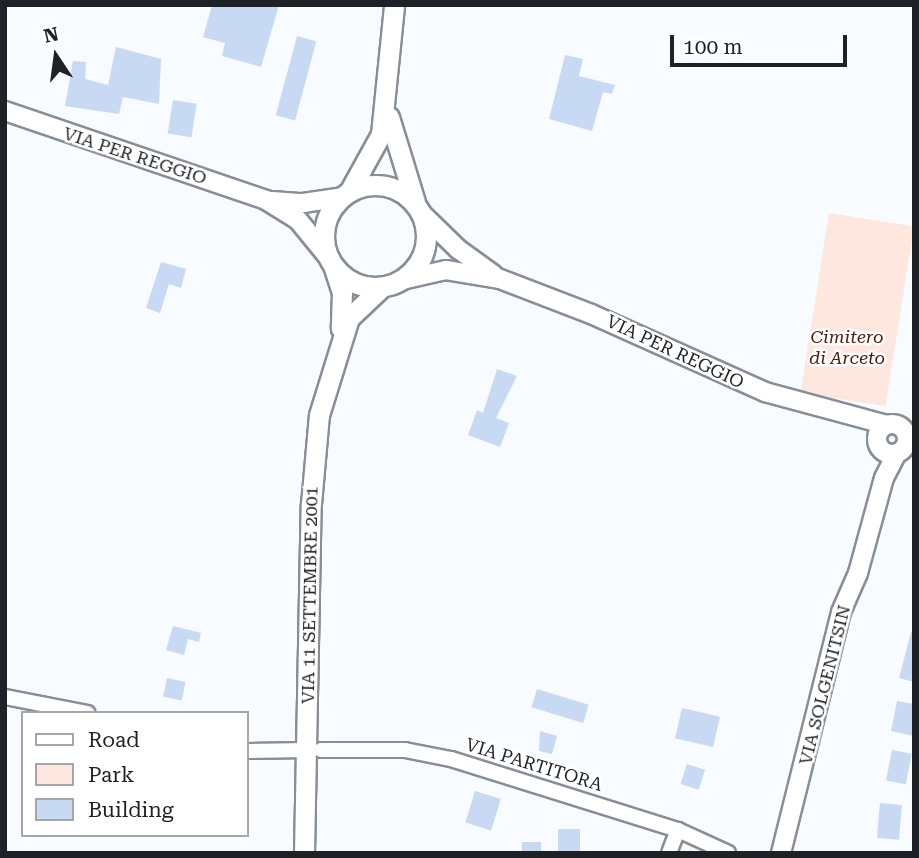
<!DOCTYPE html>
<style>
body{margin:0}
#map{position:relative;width:919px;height:858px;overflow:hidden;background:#f8fbff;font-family:"Roboto Serif",serif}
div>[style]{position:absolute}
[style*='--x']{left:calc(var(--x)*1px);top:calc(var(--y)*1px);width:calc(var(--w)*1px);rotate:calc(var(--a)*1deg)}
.green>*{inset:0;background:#fee7df;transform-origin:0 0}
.building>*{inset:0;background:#c8d9f4;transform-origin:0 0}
.roads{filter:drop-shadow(2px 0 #878e98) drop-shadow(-2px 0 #878e98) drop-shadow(0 2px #878e98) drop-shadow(0 -2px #878e98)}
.minor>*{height:14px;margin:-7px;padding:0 7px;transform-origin:7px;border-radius:7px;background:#fff}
.tertiary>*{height:18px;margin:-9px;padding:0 9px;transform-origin:9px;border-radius:9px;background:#fff}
.tertiary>.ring{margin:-9px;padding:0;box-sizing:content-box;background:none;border:18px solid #fff;border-radius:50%}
.secondary>*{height:19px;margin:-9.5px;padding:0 9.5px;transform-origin:9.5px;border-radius:9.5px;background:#fff}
.secondary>.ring{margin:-9.5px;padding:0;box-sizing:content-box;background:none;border:19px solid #fff;border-radius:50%}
span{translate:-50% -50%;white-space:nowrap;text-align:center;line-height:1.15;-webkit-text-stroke:5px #fff;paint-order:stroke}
.street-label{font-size:18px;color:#1e2125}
.park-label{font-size:18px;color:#4d1b08;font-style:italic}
.frame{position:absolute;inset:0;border:7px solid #1e2125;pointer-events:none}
.legend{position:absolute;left:21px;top:711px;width:228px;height:126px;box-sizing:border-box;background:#fff;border:2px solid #a5a6a8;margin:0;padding:9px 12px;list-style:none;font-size:21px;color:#1e2125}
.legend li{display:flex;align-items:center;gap:14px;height:35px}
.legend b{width:35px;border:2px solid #a5a6a8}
.north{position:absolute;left:21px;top:21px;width:70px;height:70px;-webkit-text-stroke:5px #fff;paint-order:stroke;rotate:347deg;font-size:19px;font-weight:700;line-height:28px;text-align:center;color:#1e2125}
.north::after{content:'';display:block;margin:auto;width:24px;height:32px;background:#1e2125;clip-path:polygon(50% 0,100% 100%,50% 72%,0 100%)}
.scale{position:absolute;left:670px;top:35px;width:177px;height:32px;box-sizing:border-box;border:4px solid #1e2125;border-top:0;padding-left:9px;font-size:21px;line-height:24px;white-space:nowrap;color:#1e2125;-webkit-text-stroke:5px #fff;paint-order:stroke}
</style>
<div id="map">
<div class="green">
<div style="left:829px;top:213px;width:86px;height:182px;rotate:9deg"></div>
</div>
<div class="building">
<div style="clip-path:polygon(212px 5px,279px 5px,261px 67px,222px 56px,225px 43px,203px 37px)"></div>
<div style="left:297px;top:36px;width:20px;height:82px;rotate:15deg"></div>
<div style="clip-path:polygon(116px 47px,161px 59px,159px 104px,123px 97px,119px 114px,65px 106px,73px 61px,86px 62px,85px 79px,108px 85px)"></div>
<div style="clip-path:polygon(565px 55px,583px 59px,579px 76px,615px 85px,612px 94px,603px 92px,592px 131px,549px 119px)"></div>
<div style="left:173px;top:100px;width:24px;height:34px;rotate:9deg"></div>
<div style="clip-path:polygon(161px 262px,186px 269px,181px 288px,169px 284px,160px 313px,146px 308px)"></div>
<div style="clip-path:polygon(497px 369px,517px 376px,496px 418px,509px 423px,500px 447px,468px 435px,477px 410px,483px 413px)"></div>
<div style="clip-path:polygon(173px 626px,201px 633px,199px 642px,188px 639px,184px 655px,166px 650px)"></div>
<div style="clip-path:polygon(911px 632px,914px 633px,914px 682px,899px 678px)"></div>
<div style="left:167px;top:678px;width:19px;height:19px;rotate:12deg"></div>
<div style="left:537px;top:689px;width:54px;height:19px;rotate:17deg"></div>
<div style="clip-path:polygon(897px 701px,914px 704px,914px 736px,891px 731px)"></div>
<div style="left:682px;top:708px;width:39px;height:31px;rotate:13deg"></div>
<div style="clip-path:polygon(540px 731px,557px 736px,552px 754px,539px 751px)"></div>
<div style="left:892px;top:750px;width:20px;height:31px;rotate:11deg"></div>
<div style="left:687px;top:764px;width:19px;height:21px;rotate:18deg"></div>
<div style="left:475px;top:791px;width:27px;height:33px;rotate:17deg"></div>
<div style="left:880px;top:803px;width:22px;height:35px;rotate:5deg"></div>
<div style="left:580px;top:829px;width:24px;height:22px;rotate:90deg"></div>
<div style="left:522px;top:842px;width:19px;height:11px"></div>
</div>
<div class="roads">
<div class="minor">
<div style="--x:5;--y:697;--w:84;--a:11"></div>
<div style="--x:321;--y:750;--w:84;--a:0"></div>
<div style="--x:405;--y:750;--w:47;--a:11.1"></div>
<div style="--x:451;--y:759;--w:238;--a:17.4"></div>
<div style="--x:678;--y:830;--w:55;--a:24.7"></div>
<div style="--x:247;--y:751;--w:60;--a:-1"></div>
<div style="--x:669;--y:853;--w:25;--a:-69"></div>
</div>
<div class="tertiary">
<div style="--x:5;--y:111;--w:276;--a:18.8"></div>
<div style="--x:266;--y:200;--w:38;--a:32"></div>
<div style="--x:298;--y:220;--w:49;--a:50.8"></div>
<div style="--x:272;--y:201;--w:31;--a:4"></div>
<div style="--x:303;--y:203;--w:40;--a:-8.5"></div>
<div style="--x:421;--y:213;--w:52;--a:44.2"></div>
<div style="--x:458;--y:249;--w:44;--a:35.8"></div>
<div style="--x:402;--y:280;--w:45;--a:-12.8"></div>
<div style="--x:446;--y:270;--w:55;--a:9.5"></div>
<div style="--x:500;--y:279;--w:97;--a:21"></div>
<div style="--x:591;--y:314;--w:191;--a:24.1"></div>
<div style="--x:765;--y:392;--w:126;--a:15.1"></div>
<div class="ring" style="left:877px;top:424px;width:12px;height:12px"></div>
<div style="--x:781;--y:853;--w:248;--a:-76"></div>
<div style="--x:841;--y:612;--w:43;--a:-66.4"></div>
<div style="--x:858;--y:573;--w:98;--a:-74.7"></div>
<div style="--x:884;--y:478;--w:28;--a:-63"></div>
</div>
<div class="secondary">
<div style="--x:389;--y:117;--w:89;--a:73"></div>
<div class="ring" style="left:324px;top:185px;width:83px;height:83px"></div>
<div style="--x:349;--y:192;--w:66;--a:-61.1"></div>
<div style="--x:381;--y:134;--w:130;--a:-84.2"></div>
<div style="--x:334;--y:268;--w:25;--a:72"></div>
<div style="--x:342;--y:292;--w:36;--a:92"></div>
<div style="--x:304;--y:853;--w:349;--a:-88.9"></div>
<div style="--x:311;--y:504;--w:89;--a:-84.9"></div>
<div style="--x:319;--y:415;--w:102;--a:-72.8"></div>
<div style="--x:349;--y:318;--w:45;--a:-43.2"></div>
</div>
</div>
<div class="street-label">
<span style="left:135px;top:156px;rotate:18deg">VIA PER REGGIO</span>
<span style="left:675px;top:352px;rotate:25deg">VIA PER REGGIO</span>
<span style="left:310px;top:595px;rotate:-89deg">VIA 11 SETTEMBRE 2001</span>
<span style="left:825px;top:685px;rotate:-76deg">VIA SOLGENITSIN</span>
<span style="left:534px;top:765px;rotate:17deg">VIA PARTITORA</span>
</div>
<div class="park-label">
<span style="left:847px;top:348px">Cimitero<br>di Arceto</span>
</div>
<div class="frame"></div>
<ul class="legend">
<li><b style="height:9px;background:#fff"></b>Road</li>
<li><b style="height:19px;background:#fee7df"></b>Park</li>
<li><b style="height:19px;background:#c8d9f4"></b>Building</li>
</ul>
<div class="north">N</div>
<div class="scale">100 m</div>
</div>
